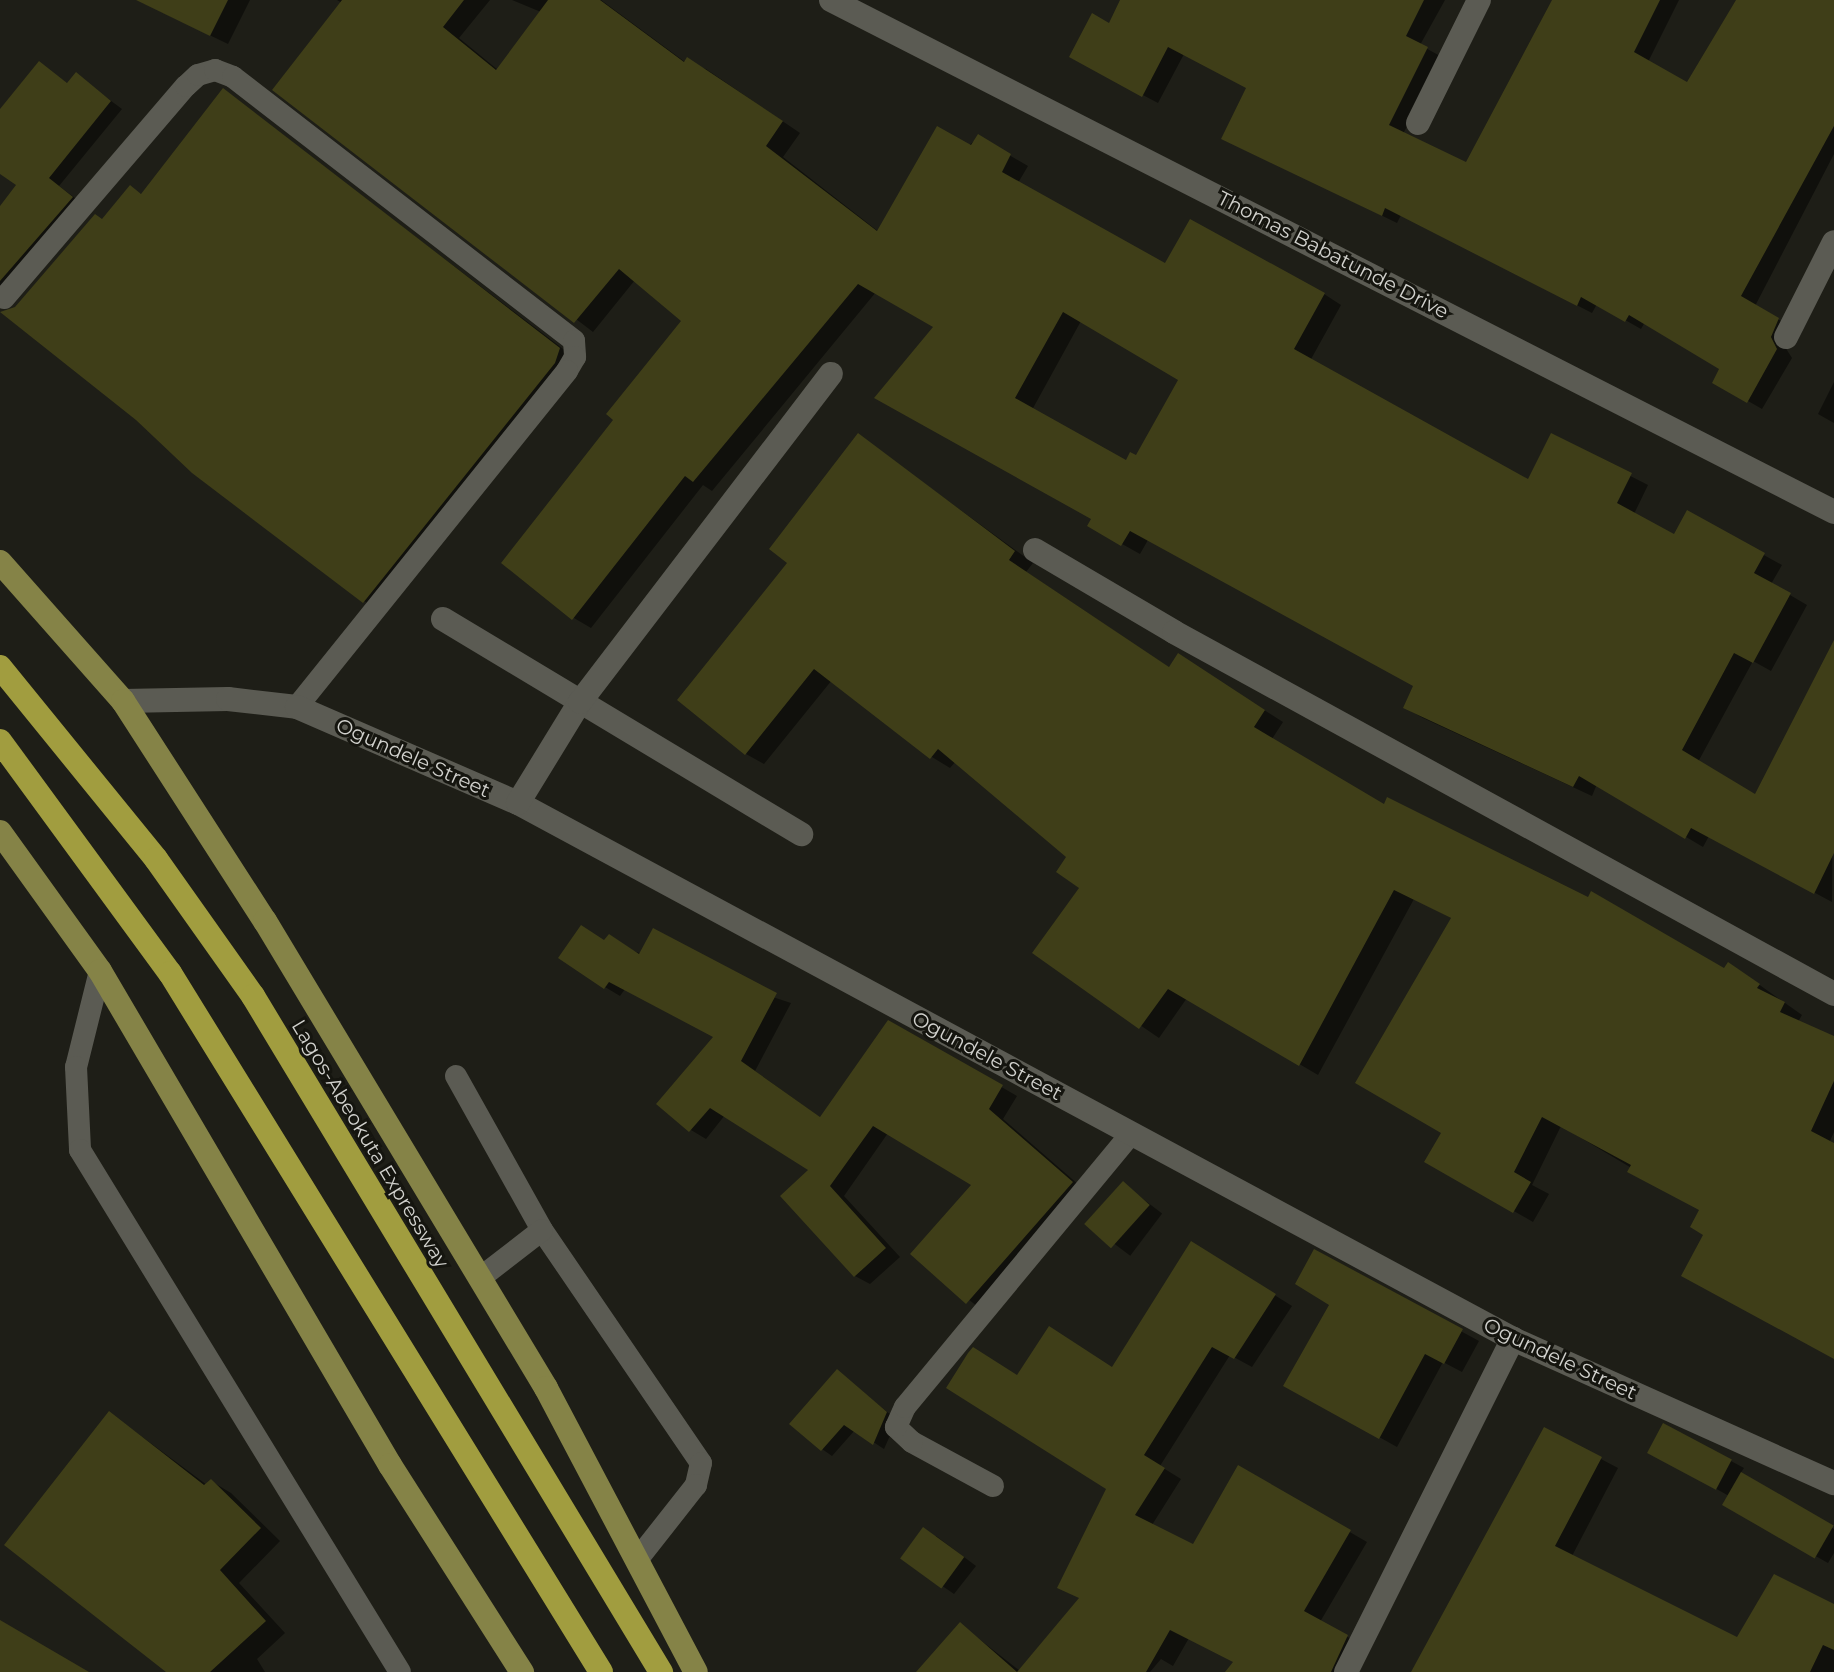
<!DOCTYPE html>
<style>
body{margin:0}
#map{position:relative;width:1834px;height:1672px;overflow:hidden;background:#1e1e17;font-family:Montserrat,sans-serif}
div>[style]{position:absolute}
[style*='--x']{left:calc(var(--x)*1px);top:calc(var(--y)*1px);width:calc(var(--w)*1px);rotate:calc(var(--a)*1deg)}
.shadow>*{inset:0;background:#0007;transform-origin:0 0}
.building>*{inset:0;background:#3f3e18;transform-origin:0 0}
.lane>*{height:22px;margin:-11px;padding:0 11px;transform-origin:11px;border-radius:11px;background:#5b5b53}
.street>*{height:24px;margin:-12px;padding:0 12px;transform-origin:12px;border-radius:12px;background:#5b5b53}
.primary>*{height:24px;margin:-12px;padding:0 12px;transform-origin:12px;border-radius:12px;background:#858347}
.highway>*{height:24px;margin:-12px;padding:0 12px;transform-origin:12px;border-radius:12px;background:#a19d3f}
span{translate:-50% -50%;white-space:nowrap;text-align:center;line-height:1.15;-webkit-text-stroke:6px #15150f;paint-order:stroke}
.street-label{font-size:20px;color:#d1d1cd}
</style>
<div id="map">
<div class="shadow">
<div style="clip-path:polygon(137px 0,250px 0,228px 44px)"></div>
<div style="clip-path:polygon(evenodd,337px 0,490px 0,459px 38px,498px 70px,541px 12px,512px 0,601px 0,685px 62px,706px 69px,800px 133px,783px 157px,879px 232px,978px 137px,1028px 166px,1018px 183px,1166px 266px,1324px 294px,1341px 305px,1310px 361px,1529px 482px,1552px 436px,1648px 485px,1634px 514px,1675px 536px,1688px 513px,1782px 565px,1771px 584px,1807px 605px,1771px 671px,1753px 661px,1698px 762px,1756px 796px,1834px 644px,1832px 902px,1709px 836px,1703px 847px,1597px 784px,1592px 796px,1423px 718px,1405px 708px,1416px 686px,1148px 540px,1140px 554px,1090px 526px,1094px 519px,936px 326px,876px 292px,712px 491px,703px 485px,591px 628px,574px 618px,616px 420px,684px 321px,635px 280px,593px 332px,275px 89px,342px 3px,337px 0,1081px 321px,1180px 379px,1137px 458px,1126px 462px,1032px 410px,1081px 321px)"></div>
<div style="clip-path:polygon(1123px 0,1445px 0,1420px 45px,1442px 57px,1403px 134px,1467px 165px,1554px 0,1679px 0,1648px 62px,1688px 84px,1738px 0,1834px 0,1834px 154px,1755px 306px,1793px 328px,1785px 347px,1792px 358px,1762px 409px,1715px 382px,1722px 368px,1645px 322px,1641px 329px,1597px 304px,1592px 313px,1401px 215px,1397px 223px,1239px 146px,1248px 88px,1184px 54px,1158px 103px,1086px 65px)"></div>
<div style="clip-path:polygon(39px 63px,68px 84px,76px 75px,122px 109px,59px 186px,83px 204px,0 286px,0 210px,19px 185px,0 172px,0 118px)"></div>
<div style="clip-path:polygon(223px 91px,579px 361px,383px 612px,364px 601px,103px 221px,130px 188px,143px 195px)"></div>
<div style="clip-path:polygon(1834px 382px,1834px 423px,1818px 414px)"></div>
<div style="clip-path:polygon(859px 436px,1033px 563px,1026px 572px,1170px 668px,1196px 667px,1283px 722px,1272px 739px,1385px 807px,1725px 971px,1747px 976px,1802px 1015px,1798px 1022px,1834px 1038px,1834px 1132px,1829px 1143px,1834px 1145px,1834px 1355px,1706px 1234px,1702px 1210px,1561px 1126px,1532px 1185px,1549px 1194px,1533px 1222px,1427px 1161px,1444px 1132px,1453px 919px,1414px 899px,1318px 1075px,1187px 998px,1159px 1038px,1035px 953px,1082px 887px,1069px 857px,956px 761px,950px 768px,932px 757px,832px 680px,764px 764px,746px 754px,790px 563px)"></div>
<div style="clip-path:polygon(606px 942px,791px 1003px,755px 1071px,821px 1118px,889px 1022px,1017px 1096px,1003px 1119px,1087px 1192px,983px 1311px,912px 1254px,974px 1184px,888px 1133px,844px 1196px,900px 1257px,870px 1284px,855px 1276px,811px 1170px,725px 1115px,706px 1139px,691px 1130px,715px 1037px,625px 989px,620px 996px,605px 987px)"></div>
<div style="left:1123px;top:1184px;width:49px;height:53px;rotate:37deg"></div>
<div style="clip-path:polygon(1315px 1252px,1479px 1341px,1462px 1372px,1443px 1362px,1397px 1447px,1286px 1385px,1332px 1304px)"></div>
<div style="clip-path:polygon(1209px 1254px,1292px 1306px,1252px 1367px,1230px 1355px,1160px 1466px,1181px 1479px,1152px 1525px,1194px 1546px,1239px 1468px,1367px 1542px,1320px 1622px,1364px 1646px,1351px 1672px,1228px 1672px,1235px 1662px,1189px 1638px,1173px 1666px,1161px 1659px,1150px 1672px,925px 1672px,960px 1624px,1020px 1671px,1081px 1599px,1109px 1488px,1018px 1377px,1113px 1369px)"></div>
<div style="clip-path:polygon(837px 1371px,897px 1420px,884px 1449px,855px 1430px,832px 1456px,822px 1449px)"></div>
<div style="clip-path:polygon(110px 1413px,207px 1485px,211px 1481px,231px 1493px,280px 1541px,239px 1583px,285px 1633px,257px 1659px,265px 1672px,169px 1672px)"></div>
<div style="clip-path:polygon(1664px 1425px,1744px 1468px,1740px 1474px,1834px 1529px,1834px 1553px,1828px 1563px,1724px 1504px,1729px 1496px,1649px 1451px)"></div>
<div style="clip-path:polygon(1601px 1459px,1618px 1468px,1572px 1556px,1738px 1639px,1834px 1607px,1834px 1672px,1436px 1672px)"></div>
<div style="clip-path:polygon(936px 1536px,976px 1566px,954px 1594px,902px 1558px)"></div>
</div>
<div class="building">
<div style="clip-path:polygon(136px 0,228px 0,210px 36px)"></div>
<div style="clip-path:polygon(evenodd,342px 0,464px 0,443px 27px,496px 70px,548px 0,600px 0,684px 62px,687px 57px,783px 121px,766px 146px,877px 231px,937px 126px,971px 145px,978px 134px,1011px 154px,1002px 172px,1165px 263px,1190px 219px,1325px 293px,1294px 349px,1528px 479px,1551px 433px,1632px 473px,1617px 503px,1674px 534px,1687px 510px,1765px 553px,1754px 573px,1791px 593px,1753px 663px,1734px 653px,1682px 750px,1755px 794px,1834px 640px,1834px 853px,1814px 894px,1691px 828px,1685px 839px,1579px 776px,1573px 787px,1403px 708px,1413px 686px,1130px 531px,1121px 546px,1087px 526px,1091px 519px,874px 398px,933px 327px,858px 284px,693px 482px,685px 476px,572px 620px,501px 563px,613px 420px,606px 414px,681px 321px,619px 269px,574px 323px,272px 90px,342px 0,1063px 312px,1178px 380px,1136px 455px,1130px 452px,1126px 460px,1015px 398px,1063px 312px)"></div>
<div style="clip-path:polygon(1120px 0,1424px 0,1406px 36px,1428px 47px,1389px 125px,1466px 162px,1552px 0,1660px 0,1634px 52px,1687px 82px,1736px 0,1834px 0,1834px 126px,1741px 296px,1779px 318px,1771px 337px,1777px 349px,1747px 403px,1712px 383px,1719px 369px,1629px 315px,1625px 322px,1581px 297px,1577px 306px,1385px 208px,1382px 216px,1221px 139px,1246px 88px,1168px 47px,1142px 97px,1069px 57px,1092px 13px,1109px 23px)"></div>
<div style="clip-path:polygon(39px 61px,67px 83px,76px 72px,111px 101px,49px 178px,73px 197px,0 281px,0 206px,16px 185px,0 174px,0 109px)"></div>
<div style="clip-path:polygon(223px 88px,560px 348px,555px 363px,363px 603px,192px 473px,136px 420px,0 312px,15px 307px,95px 214px,102px 219px,130px 185px,141px 194px)"></div>
<div style="clip-path:polygon(858px 433px,1015px 551px,1009px 560px,1169px 667px,1178px 653px,1265px 710px,1254px 727px,1384px 804px,1387px 797px,1588px 897px,1591px 891px,1724px 968px,1728px 962px,1760px 984px,1757px 988px,1785px 1002px,1780px 1012px,1834px 1036px,1834px 1081px,1811px 1131px,1834px 1143px,1834px 1359px,1681px 1276px,1703px 1235px,1690px 1227px,1699px 1210px,1627px 1172px,1631px 1165px,1542px 1117px,1514px 1172px,1531px 1182px,1513px 1213px,1424px 1162px,1441px 1133px,1355px 1083px,1451px 918px,1394px 890px,1299px 1066px,1168px 989px,1139px 1029px,1032px 953px,1079px 888px,1056px 872px,1066px 857px,938px 749px,930px 759px,814px 669px,745px 755px,677px 700px,787px 563px,769px 549px)"></div>
<div style="clip-path:polygon(581px 925px,604px 940px,609px 934px,639px 954px,653px 928px,777px 993px,741px 1061px,820px 1117px,888px 1020px,1003px 1085px,989px 1109px,1073px 1182px,966px 1304px,910px 1254px,971px 1185px,873px 1126px,830px 1186px,886px 1248px,854px 1277px,780px 1196px,808px 1170px,710px 1108px,689px 1132px,656px 1104px,713px 1037px,609px 982px,604px 989px,558px 958px)"></div>
<div style="left:1123px;top:1181px;width:36px;height:58px;rotate:42deg"></div>
<div style="clip-path:polygon(1191px 1241px,1276px 1294px,1234px 1359px,1212px 1347px,1144px 1455px,1165px 1468px,1135px 1515px,1193px 1544px,1238px 1465px,1351px 1530px,1304px 1611px,1348px 1635px,1331px 1672px,1225px 1672px,1233px 1662px,1170px 1630px,1146px 1672px,916px 1672px,960px 1622px,1017px 1672px,1079px 1598px,1057px 1588px,1106px 1489px,946px 1388px,968px 1353px,973px 1347px,1017px 1375px,1049px 1326px,1112px 1367px)"></div>
<div style="clip-path:polygon(1314px 1249px,1463px 1329px,1444px 1364px,1425px 1354px,1379px 1439px,1283px 1386px,1329px 1305px,1295px 1284px)"></div>
<div style="clip-path:polygon(837px 1369px,887px 1412px,873px 1445px,844px 1425px,821px 1451px,789px 1424px)"></div>
<div style="clip-path:polygon(109px 1411px,204px 1485px,211px 1479px,261px 1528px,220px 1570px,266px 1621px,210px 1672px,166px 1672px,4px 1545px)"></div>
<div style="left:1663px;top:1423px;width:78px;height:34px;rotate:28deg"></div>
<div style="clip-path:polygon(1544px 1427px,1602px 1457px,1555px 1546px,1737px 1637px,1774px 1574px,1834px 1604px,1834px 1650px,1823px 1645px,1810px 1672px,1411px 1672px)"></div>
<div style="left:1741px;top:1472px;width:107px;height:38px;rotate:30deg"></div>
<div style="left:923px;top:1527px;width:51px;height:39px;rotate:36deg"></div>
<div style="clip-path:polygon(0 1620px,89px 1672px,0 1672px)"></div>
</div>
<div class="lane">
<div style="--x:4;--y:298;--w:279;--a:-49.4"></div>
<div style="--x:186;--y:86;--w:16;--a:-43"></div>
<div style="--x:198;--y:75;--w:18;--a:-16"></div>
<div style="--x:215;--y:70;--w:19;--a:21"></div>
<div style="--x:233;--y:77;--w:431;--a:37.7"></div>
<div style="--x:574;--y:341;--w:16;--a:86"></div>
<div style="--x:575;--y:357;--w:16;--a:120"></div>
<div style="--x:567;--y:371;--w:431;--a:128.8"></div>
<div style="--x:100;--y:971;--w:99;--a:104"></div>
<div style="--x:76;--y:1067;--w:83;--a:87.2"></div>
<div style="--x:80;--y:1150;--w:612;--a:58.49"></div>
<div style="--x:456;--y:1076;--w:176;--a:60.8"></div>
<div style="--x:542;--y:1230;--w:282;--a:55.7"></div>
<div style="--x:701;--y:1463;--w:23;--a:103"></div>
<div style="--x:696;--y:1485;--w:95;--a:128.2"></div>
<div style="--x:480;--y:1278;--w:78;--a:-37.7"></div>
<div style="--x:993;--y:1486;--w:92;--a:-151.5"></div>
<div style="--x:912;--y:1442;--w:22;--a:-137"></div>
<div style="--x:896;--y:1427;--w:22;--a:-66"></div>
<div style="--x:905;--y:1407;--w:354;--a:-50.4"></div>
</div>
<div class="street">
<div style="--x:831;--y:0;--w:1126;--a:27.04"></div>
<div style="--x:1418;--y:123;--w:137;--a:-63.6"></div>
<div style="--x:1786;--y:337;--w:106;--a:-63.2"></div>
<div style="--x:1035;--y:550;--w:161;--a:30.5"></div>
<div style="--x:1174;--y:632;--w:753;--a:28.74"></div>
<div style="--x:443;--y:619;--w:418;--a:31"></div>
<div style="--x:123;--y:701;--w:105;--a:-1.1"></div>
<div style="--x:228;--y:699;--w:69;--a:6.6"></div>
<div style="--x:297;--y:707;--w:241;--a:23.5"></div>
<div style="--x:518;--y:803;--w:1130;--a:28.31"></div>
<div style="--x:1513;--y:1339;--w:352;--a:24.2"></div>
<div style="--x:518;--y:803;--w:119;--a:-58.5"></div>
<div style="--x:580;--y:702;--w:413;--a:-52.6"></div>
<div style="--x:1346;--y:1672;--w:373;--a:-63.4"></div>
</div>
<div class="primary">
<div style="--x:0;--y:562;--w:186;--a:48.5"></div>
<div style="--x:123;--y:701;--w:262;--a:57.2"></div>
<div style="--x:265;--y:921;--w:545;--a:58.96"></div>
<div style="--x:546;--y:1388;--w:321;--a:62.2"></div>
<div style="--x:0;--y:832;--w:171;--a:54.3"></div>
<div style="--x:100;--y:971;--w:573;--a:59.59"></div>
<div style="--x:390;--y:1465;--w:246;--a:57.5"></div>
</div>
<div class="highway">
<div style="--x:0;--y:667;--w:247;--a:50.9"></div>
<div style="--x:156;--y:859;--w:168;--a:54.7"></div>
<div style="--x:253;--y:996;--w:790;--a:58.89"></div>
<div style="--x:0;--y:741;--w:288;--a:53.8"></div>
<div style="--x:170;--y:973;--w:821;--a:58.34"></div>
</div>
<div class="street-label">
<span style="left:1333px;top:255px;rotate:27deg">Thomas Babatunde Drive</span>
<span style="left:413px;top:758px;rotate:24deg">Ogundele Street</span>
<span style="left:987px;top:1056px;rotate:28deg">Ogundele Street</span>
<span style="left:370px;top:1144px;rotate:59deg">Lagos-Abeokuta Expressway</span>
<span style="left:1560px;top:1359px;rotate:25deg">Ogundele Street</span>
</div>
</div>
